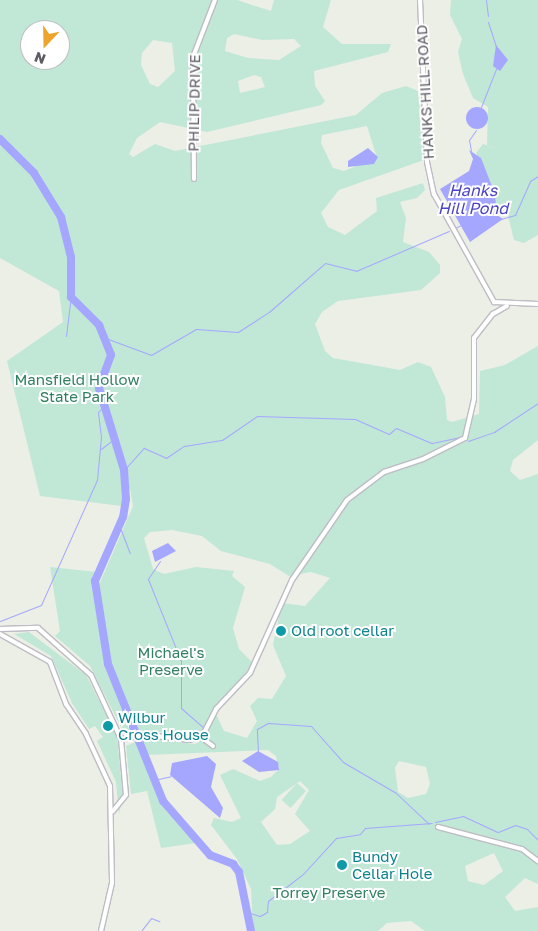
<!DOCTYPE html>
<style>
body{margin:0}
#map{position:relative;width:538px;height:931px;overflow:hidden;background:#ecefe5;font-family:"Golos Text",sans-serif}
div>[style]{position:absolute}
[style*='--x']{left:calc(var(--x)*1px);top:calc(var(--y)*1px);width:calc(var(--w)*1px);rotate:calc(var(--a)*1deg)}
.green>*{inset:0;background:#c1e7d6;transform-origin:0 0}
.water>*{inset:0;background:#a5a7ff}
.round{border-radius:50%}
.stream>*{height:1px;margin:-0.5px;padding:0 0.5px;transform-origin:0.5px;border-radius:0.5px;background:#a5a7ff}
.river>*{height:8px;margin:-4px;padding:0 4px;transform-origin:4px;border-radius:4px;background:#a5a7ff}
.roads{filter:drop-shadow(1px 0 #bebcc4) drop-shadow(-1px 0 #bebcc4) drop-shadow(0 1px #bebcc4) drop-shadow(0 -1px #bebcc4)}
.minor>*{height:4px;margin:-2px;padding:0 2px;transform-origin:2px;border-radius:2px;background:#fff}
.dots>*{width:14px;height:14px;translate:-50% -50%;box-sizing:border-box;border:2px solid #fff;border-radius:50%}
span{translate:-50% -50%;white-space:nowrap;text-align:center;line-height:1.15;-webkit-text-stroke:4px #fff;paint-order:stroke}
.street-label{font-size:15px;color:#5e5d66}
.park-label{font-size:15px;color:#318060}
.culture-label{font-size:15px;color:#0d838f}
.left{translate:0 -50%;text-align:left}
.water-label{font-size:16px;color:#4c44c6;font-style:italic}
.north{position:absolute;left:20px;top:20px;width:50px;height:50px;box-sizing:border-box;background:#fff;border:1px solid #bfbec2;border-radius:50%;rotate:201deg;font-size:14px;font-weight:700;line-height:20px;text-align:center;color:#5e5d66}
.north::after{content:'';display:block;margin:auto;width:18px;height:22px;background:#eda52d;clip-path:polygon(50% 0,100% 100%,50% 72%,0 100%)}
</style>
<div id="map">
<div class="green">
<div style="clip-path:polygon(evenodd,0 0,237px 0,271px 11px,274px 0,331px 0,323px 27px,342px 44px,391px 44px,388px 52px,314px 71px,315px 86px,325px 101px,321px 105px,207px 132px,160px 122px,137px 138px,129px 154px,133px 157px,155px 144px,175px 151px,356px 115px,382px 93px,406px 86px,418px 91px,424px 160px,339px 190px,321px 213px,328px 227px,345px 235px,377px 211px,376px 198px,423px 183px,425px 190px,417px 198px,400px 202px,406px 218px,403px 242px,429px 252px,440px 265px,440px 273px,421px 290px,338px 301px,322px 312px,315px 324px,325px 351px,333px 358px,400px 370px,418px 362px,431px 367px,445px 397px,447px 420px,452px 422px,479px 414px,480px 371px,505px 365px,538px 346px,538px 440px,513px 460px,510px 471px,520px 480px,538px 474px,538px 884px,525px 878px,505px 897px,515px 911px,538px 907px,538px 931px,425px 931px,411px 921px,387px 923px,378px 931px,253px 931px,251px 889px,237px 859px,211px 825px,214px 818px,232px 822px,241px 818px,220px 775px,233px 769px,260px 781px,271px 777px,279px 769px,276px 756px,268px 750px,146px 755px,156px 790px,182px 824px,203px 842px,161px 848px,147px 791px,131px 794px,126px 746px,144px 738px,195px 744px,199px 742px,198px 733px,187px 737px,148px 730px,124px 733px,90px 666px,55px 636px,60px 631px,50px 567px,97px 572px,95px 604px,100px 627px,105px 625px,99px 585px,133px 506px,130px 488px,122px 506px,40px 496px,7px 361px,63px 322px,59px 291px,0 258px,0 0,30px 30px,60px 30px,60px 60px,30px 60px,30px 30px,0 0,234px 34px,262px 40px,294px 39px,301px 46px,279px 60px,248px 58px,225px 51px,227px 38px,234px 34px,0 0,153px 40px,172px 43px,175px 71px,158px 87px,150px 84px,141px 65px,142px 53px,153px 40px,0 0,254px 75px,261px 77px,265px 87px,240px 93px,238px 81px,254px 75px,0 0,367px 126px,377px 158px,344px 171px,333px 168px,321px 143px,322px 135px,367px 126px,0 0,172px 530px,202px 536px,221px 551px,270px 564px,289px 576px,311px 572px,330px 578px,305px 606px,282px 603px,273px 645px,286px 676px,272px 699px,258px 698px,250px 706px,257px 721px,247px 738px,224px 731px,215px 712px,253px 663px,239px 649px,233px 628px,245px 587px,232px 576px,234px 571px,196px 567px,164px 574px,153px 569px,144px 538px,150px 532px,172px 530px,0 0,399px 761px,426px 767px,430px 784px,426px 794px,408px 798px,398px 792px,395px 768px,399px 761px,0 0,300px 781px,309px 790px,295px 814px,310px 831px,290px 844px,277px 845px,261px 822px,275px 809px,277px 797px,300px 781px,0 0,494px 853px,503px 871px,484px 885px,468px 881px,465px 866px,494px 853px)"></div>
<div style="clip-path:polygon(451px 0,538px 0,538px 235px,524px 243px,514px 240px,508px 216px,497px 215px,495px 194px,476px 153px,483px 144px,501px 150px,487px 145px,488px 107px,473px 98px,463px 74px,458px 52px,462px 39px,450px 15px)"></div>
<div style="clip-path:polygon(29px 632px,86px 675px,117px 736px,123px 795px,119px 814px,116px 782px,97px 741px,103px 737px,95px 726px,89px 729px,72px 703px,51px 656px,14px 634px)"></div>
<div style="left:297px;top:783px;width:12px;height:23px;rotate:42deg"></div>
</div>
<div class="water">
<div style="clip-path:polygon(496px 45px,508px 60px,500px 71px,493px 66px)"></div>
<div class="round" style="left:466px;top:107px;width:22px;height:22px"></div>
<div style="clip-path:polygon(368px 148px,378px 157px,374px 164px,348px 167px,348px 161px)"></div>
<div style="clip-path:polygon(469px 150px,481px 158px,495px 194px,497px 215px,503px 219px,470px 242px,440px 189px,469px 171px,473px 159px)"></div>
<div style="clip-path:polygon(168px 543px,176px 551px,155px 562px,152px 551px)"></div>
<div style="clip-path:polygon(258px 751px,278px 762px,279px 770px,259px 772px,242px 761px)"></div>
<div style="clip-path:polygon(207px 756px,216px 764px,211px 787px,223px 808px,220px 818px,170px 775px,172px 763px)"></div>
</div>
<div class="stream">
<div style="--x:486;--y:0;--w:16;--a:83"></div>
<div style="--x:488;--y:22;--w:25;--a:72"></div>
<div style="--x:481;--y:107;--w:41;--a:-68.5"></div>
<div style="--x:471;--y:151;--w:11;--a:-100"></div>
<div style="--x:469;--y:140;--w:12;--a:-55"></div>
<div style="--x:501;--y:219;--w:15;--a:-16"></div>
<div style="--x:515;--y:215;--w:37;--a:-66"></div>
<div style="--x:530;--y:181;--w:9;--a:-32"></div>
<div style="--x:455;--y:228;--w:7;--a:-27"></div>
<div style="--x:66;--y:336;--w:39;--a:-83"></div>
<div style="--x:100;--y:336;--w:54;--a:20.4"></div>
<div style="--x:151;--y:355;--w:52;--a:-30"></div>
<div style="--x:196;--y:329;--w:42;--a:4.1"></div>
<div style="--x:238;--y:332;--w:37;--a:-33"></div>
<div style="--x:269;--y:312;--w:74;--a:-41.2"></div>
<div style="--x:325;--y:263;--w:32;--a:14"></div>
<div style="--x:356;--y:271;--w:101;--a:-23.3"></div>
<div style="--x:468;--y:441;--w:28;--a:-19"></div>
<div style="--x:494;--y:432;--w:53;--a:-33.4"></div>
<div style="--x:101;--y:449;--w:16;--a:-38"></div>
<div style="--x:124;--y:470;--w:30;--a:-48"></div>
<div style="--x:144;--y:448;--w:24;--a:24"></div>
<div style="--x:166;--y:458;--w:22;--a:-34"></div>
<div style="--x:184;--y:446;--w:38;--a:-9"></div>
<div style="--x:222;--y:440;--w:42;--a:-34.4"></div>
<div style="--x:257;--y:416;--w:98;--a:1.8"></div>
<div style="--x:355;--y:419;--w:37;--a:24"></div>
<div style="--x:389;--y:434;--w:9;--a:-41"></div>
<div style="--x:396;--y:428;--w:39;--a:23"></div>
<div style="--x:432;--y:443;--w:30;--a:-12"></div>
<div style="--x:119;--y:525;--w:30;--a:69"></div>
<div style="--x:160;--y:561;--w:22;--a:124"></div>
<div style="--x:148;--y:579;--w:88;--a:68.1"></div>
<div style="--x:181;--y:661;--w:47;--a:90"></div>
<div style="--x:181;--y:708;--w:29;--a:41"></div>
<div style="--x:0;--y:621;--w:44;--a:-21.3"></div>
<div style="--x:41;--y:605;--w:137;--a:-65.9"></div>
<div style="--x:97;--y:480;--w:43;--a:-84.7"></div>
<div style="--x:101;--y:437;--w:25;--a:-97"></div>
<div style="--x:98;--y:412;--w:6;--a:-45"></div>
<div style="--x:258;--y:751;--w:22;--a:-93"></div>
<div style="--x:257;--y:729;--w:13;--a:-29"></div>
<div style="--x:268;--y:723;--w:43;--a:4"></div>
<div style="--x:311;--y:726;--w:48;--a:48.4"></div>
<div style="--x:343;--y:762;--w:61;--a:30.3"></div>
<div style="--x:396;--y:793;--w:45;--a:43.2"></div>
<div style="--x:154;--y:780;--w:17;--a:-13"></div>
<div style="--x:435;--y:822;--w:29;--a:-12"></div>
<div style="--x:463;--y:816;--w:38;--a:25"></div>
<div style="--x:498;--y:832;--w:18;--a:-22"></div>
<div style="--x:515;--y:825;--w:13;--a:18"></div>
<div style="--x:527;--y:829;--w:16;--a:45"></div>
<div style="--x:245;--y:893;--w:21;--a:76"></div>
<div style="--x:250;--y:913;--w:10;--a:17"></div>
<div style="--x:260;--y:916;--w:8;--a:-30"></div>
<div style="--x:267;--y:912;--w:11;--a:-85"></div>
<div style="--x:268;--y:901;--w:44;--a:-37.6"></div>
<div style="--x:303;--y:874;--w:49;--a:-47.5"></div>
<div style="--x:336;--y:838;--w:24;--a:-9"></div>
<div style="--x:360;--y:834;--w:8;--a:-50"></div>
<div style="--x:365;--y:828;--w:67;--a:-4.3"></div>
<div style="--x:141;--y:931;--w:16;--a:-52"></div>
<div style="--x:151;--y:918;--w:9;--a:21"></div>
</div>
<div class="river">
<div style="--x:0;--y:139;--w:48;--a:45"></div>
<div style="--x:34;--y:173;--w:52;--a:58.5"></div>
<div style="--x:61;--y:217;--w:41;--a:76"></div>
<div style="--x:71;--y:257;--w:40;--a:90"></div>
<div style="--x:71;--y:297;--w:40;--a:45"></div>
<div style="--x:99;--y:325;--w:32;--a:68"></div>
<div style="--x:111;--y:355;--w:35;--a:110"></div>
<div style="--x:99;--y:388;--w:86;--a:73"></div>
<div style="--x:124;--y:470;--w:29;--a:86"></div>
<div style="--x:126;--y:499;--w:18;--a:99"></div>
<div style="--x:123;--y:517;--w:70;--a:113.6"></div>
<div style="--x:95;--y:581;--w:84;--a:81.1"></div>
<div style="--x:108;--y:664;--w:148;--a:68.1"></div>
<div style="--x:163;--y:801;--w:72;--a:49"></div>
<div style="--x:210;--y:855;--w:25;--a:21"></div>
<div style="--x:233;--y:864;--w:10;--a:53"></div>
<div style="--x:239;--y:872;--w:60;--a:78.5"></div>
</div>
<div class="roads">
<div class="minor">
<div style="--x:420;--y:0;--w:162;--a:87.5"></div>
<div style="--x:427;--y:162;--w:33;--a:78"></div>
<div style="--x:434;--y:194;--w:124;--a:60.9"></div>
<div style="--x:494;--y:302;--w:44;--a:2.6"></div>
<div style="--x:194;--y:179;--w:122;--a:-90.5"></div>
<div style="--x:193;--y:57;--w:61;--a:-68.9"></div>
<div style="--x:0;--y:629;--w:38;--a:-2"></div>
<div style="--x:38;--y:628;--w:71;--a:41.6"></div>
<div style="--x:91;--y:675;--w:71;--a:64.9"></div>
<div style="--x:121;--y:739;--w:56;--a:84.9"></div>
<div style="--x:126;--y:795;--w:21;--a:129"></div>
<div style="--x:0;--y:634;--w:57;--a:29.2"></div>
<div style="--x:50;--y:662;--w:45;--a:69.1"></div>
<div style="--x:66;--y:704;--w:36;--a:56"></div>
<div style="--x:86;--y:734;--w:57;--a:65.2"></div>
<div style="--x:110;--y:786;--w:97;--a:88.8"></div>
<div style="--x:112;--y:883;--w:49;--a:102.9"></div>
<div style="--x:201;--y:737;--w:15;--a:37"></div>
<div style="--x:121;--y:739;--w:26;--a:-9"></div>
<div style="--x:147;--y:735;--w:43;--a:6.6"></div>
<div style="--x:190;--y:740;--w:16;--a:-27"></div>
<div style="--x:204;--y:733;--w:27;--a:-63"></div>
<div style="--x:216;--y:709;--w:50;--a:-46.6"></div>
<div style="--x:250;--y:673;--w:102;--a:-65.7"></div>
<div style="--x:292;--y:580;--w:97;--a:-55.5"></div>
<div style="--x:347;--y:500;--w:46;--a:-37.1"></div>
<div style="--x:384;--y:472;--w:41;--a:-18.4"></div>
<div style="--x:423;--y:459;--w:47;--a:-26.6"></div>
<div style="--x:465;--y:438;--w:40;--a:-77"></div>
<div style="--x:474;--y:399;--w:61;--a:-90"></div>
<div style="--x:474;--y:338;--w:31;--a:-52"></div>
<div style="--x:493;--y:314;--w:16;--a:-30"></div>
<div style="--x:438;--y:827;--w:87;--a:14.7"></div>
<div style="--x:522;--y:849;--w:20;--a:37"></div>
</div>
</div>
<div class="dots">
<div style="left:281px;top:631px;background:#0f9aa8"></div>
<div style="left:108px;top:726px;background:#0f9aa8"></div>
<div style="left:342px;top:865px;background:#0f9aa8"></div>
</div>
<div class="street-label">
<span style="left:425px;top:92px;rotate:-93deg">HANKS HILL ROAD</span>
<span style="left:194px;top:103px;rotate:-89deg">PHILIP DRIVE</span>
</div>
<div class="park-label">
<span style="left:77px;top:388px">Mansfield Hollow<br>State Park</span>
<span style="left:171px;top:661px">Michael's<br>Preserve</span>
<span style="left:329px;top:893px">Torrey Preserve</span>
</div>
<div class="culture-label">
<span class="left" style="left:291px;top:631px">Old root cellar</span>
<span class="left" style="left:118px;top:726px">Wilbur<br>Cross House</span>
<span class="left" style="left:352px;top:865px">Bundy<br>Cellar Hole</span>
</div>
<div class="water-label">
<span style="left:473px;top:199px">Hanks<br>Hill Pond</span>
</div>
<div class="north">N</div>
</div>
